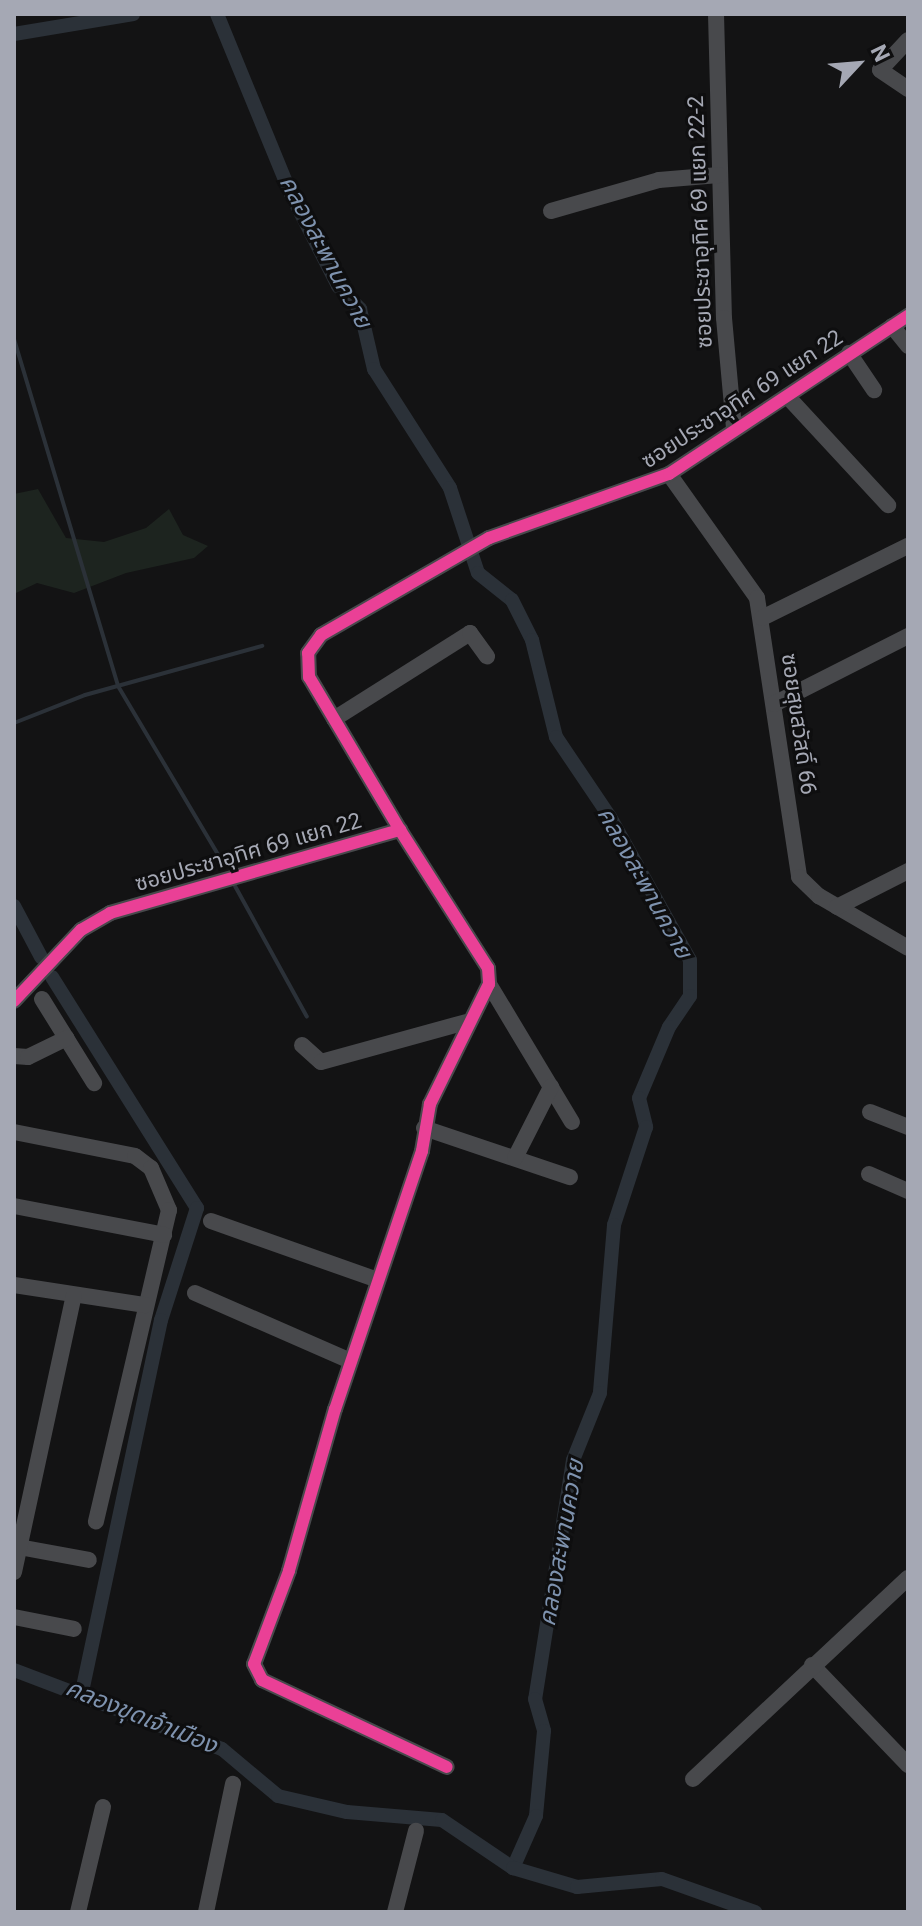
<!DOCTYPE html>
<meta charset="utf-8">
<style>
body{margin:0}
#map{position:relative;width:922px;height:1926px;overflow:hidden;background:#131314;font-family:Roboto,"Noto Sans Thai",sans-serif}
div>[style]{position:absolute}
[style*='--x']{left:calc(var(--x)*1px);top:calc(var(--y)*1px);width:calc(var(--w)*1px);rotate:calc(var(--a)*1deg)}
.green>*{inset:0;background:#1d241f}
.stream>*{height:4px;margin:-2px;padding:0 2px;transform-origin:2px;border-radius:2px;background:#2b3138}
.canal>*{height:14px;margin:-7px;padding:0 7px;transform-origin:7px;border-radius:7px;background:#2b3138}
.minor>*{height:16px;margin:-8px;padding:0 8px;transform-origin:8px;border-radius:8px;background:#48494c}
.cycleway>*{height:12px;margin:-6px;padding:0 6px;transform-origin:6px;border-radius:6px;background:#ea4096}
span{translate:-50% -50%;white-space:nowrap;text-align:center;line-height:1.15;-webkit-text-stroke:6px #0e0e0f;paint-order:stroke}
.street-label{font-size:22px;color:#a5a8b4}
.water-label{font-size:24px;color:#7e92ae;font-style:italic}
.frame{position:absolute;inset:0;border:16px solid #a5a8b4;pointer-events:none}
.north{position:absolute;left:818px;top:24px;width:80px;height:80px;-webkit-text-stroke:6px #0e0e0f;paint-order:stroke;rotate:64deg;font-size:22px;font-weight:700;line-height:32px;text-align:center;color:#a5a8b4}
.north::after{content:'';display:block;margin:auto;width:28px;height:36px;background:#a5a8b4;clip-path:polygon(50% 0,100% 100%,50% 72%,0 100%)}
</style>
<div id="map">
<div class="green">
<div style="clip-path:polygon(38px 489px,66px 538px,104px 542px,146px 528px,169px 509px,183px 535px,208px 546px,194px 558px,126px 573px,74px 593px,37px 583px,14px 594px,14px 494px)"></div>
</div>
<div class="stream">
<div style="--x:14;--y:339;--w:362;--a:73.3"></div>
<div style="--x:118;--y:686;--w:209;--a:59.3"></div>
<div style="--x:14;--y:723;--w:76;--a:-21.5"></div>
<div style="--x:85;--y:695;--w:184;--a:-15.5"></div>
<div style="--x:235;--y:886;--w:149;--a:61.2"></div>
</div>
<div class="canal">
<div style="--x:217;--y:14;--w:192;--a:67.7"></div>
<div style="--x:290;--y:192;--w:106;--a:62.9"></div>
<div style="--x:338;--y:286;--w:32;--a:46"></div>
<div style="--x:360;--y:309;--w:62;--a:76.9"></div>
<div style="--x:374;--y:369;--w:141;--a:57.4"></div>
<div style="--x:450;--y:488;--w:89;--a:71.8"></div>
<div style="--x:478;--y:573;--w:43;--a:38.5"></div>
<div style="--x:512;--y:600;--w:45;--a:63.4"></div>
<div style="--x:532;--y:640;--w:100;--a:76.1"></div>
<div style="--x:556;--y:737;--w:97;--a:56"></div>
<div style="--x:610;--y:817;--w:164;--a:60.8"></div>
<div style="--x:690;--y:960;--w:36;--a:90"></div>
<div style="--x:690;--y:996;--w:37;--a:124"></div>
<div style="--x:669;--y:1027;--w:77;--a:112.9"></div>
<div style="--x:639;--y:1098;--w:30;--a:76"></div>
<div style="--x:646;--y:1127;--w:103;--a:108.1"></div>
<div style="--x:614;--y:1225;--w:169;--a:94.8"></div>
<div style="--x:600;--y:1393;--w:72;--a:111.9"></div>
<div style="--x:573;--y:1460;--w:242;--a:99"></div>
<div style="--x:535;--y:1699;--w:33;--a:74"></div>
<div style="--x:544;--y:1731;--w:85;--a:95.4"></div>
<div style="--x:536;--y:1816;--w:57;--a:113.9"></div>
<div style="--x:14;--y:34;--w:121;--a:-9.5"></div>
<div style="--x:14;--y:906;--w:58;--a:62.1"></div>
<div style="--x:52;--y:977;--w:273;--a:57.9"></div>
<div style="--x:197;--y:1208;--w:118;--a:107.8"></div>
<div style="--x:161;--y:1320;--w:380;--a:102"></div>
<div style="--x:14;--y:1670;--w:222;--a:20.8"></div>
<div style="--x:222;--y:1749;--w:73;--a:40"></div>
<div style="--x:278;--y:1796;--w:71;--a:13.1"></div>
<div style="--x:347;--y:1812;--w:95;--a:4.8"></div>
<div style="--x:442;--y:1820;--w:86;--a:34.1"></div>
<div style="--x:513;--y:1868;--w:67;--a:16.5"></div>
<div style="--x:577;--y:1887;--w:85;--a:-5.4"></div>
<div style="--x:662;--y:1879;--w:99;--a:19.5"></div>
</div>
<div class="minor">
<div style="--x:716;--y:14;--w:304;--a:88.5"></div>
<div style="--x:724;--y:318;--w:110;--a:84.8"></div>
<div style="--x:908;--y:40;--w:41;--a:133"></div>
<div style="--x:880;--y:70;--w:34;--a:34"></div>
<div style="--x:551;--y:211;--w:112;--a:-16"></div>
<div style="--x:659;--y:180;--w:60;--a:-4.8"></div>
<div style="--x:892;--y:326;--w:26;--a:51"></div>
<div style="--x:849;--y:353;--w:45;--a:56"></div>
<div style="--x:787;--y:396;--w:149;--a:47.2"></div>
<div style="--x:669;--y:474;--w:152;--a:54.6"></div>
<div style="--x:757;--y:598;--w:282;--a:81.4"></div>
<div style="--x:799;--y:877;--w:28;--a:44"></div>
<div style="--x:819;--y:896;--w:103;--a:30.3"></div>
<div style="--x:762;--y:618;--w:163;--a:-26.3"></div>
<div style="--x:774;--y:704;--w:150;--a:-26.9"></div>
<div style="--x:334;--y:719;--w:161;--a:-32.3"></div>
<div style="--x:470;--y:633;--w:29;--a:54"></div>
<div style="--x:400;--y:830;--w:164;--a:57.5"></div>
<div style="--x:488;--y:968;--w:16;--a:86"></div>
<div style="--x:489;--y:984;--w:134;--a:116.2"></div>
<div style="--x:430;--y:1104;--w:48;--a:99.7"></div>
<div style="--x:422;--y:1151;--w:272;--a:108.6"></div>
<div style="--x:335;--y:1409;--w:168;--a:105.9"></div>
<div style="--x:289;--y:1571;--w:99;--a:110.6"></div>
<div style="--x:254;--y:1664;--w:18;--a:63"></div>
<div style="--x:262;--y:1680;--w:204;--a:25.2"></div>
<div style="--x:837;--y:907;--w:80;--a:-26.9"></div>
<div style="--x:489;--y:984;--w:161;--a:59"></div>
<div style="--x:42;--y:999;--w:99;--a:58.2"></div>
<div style="--x:14;--y:1001;--w:98;--a:-46.7"></div>
<div style="--x:81;--y:930;--w:34;--a:-30"></div>
<div style="--x:110;--y:913;--w:302;--a:-16"></div>
<div style="--x:400;--y:830;--w:178;--a:-120.7"></div>
<div style="--x:309;--y:677;--w:24;--a:-92"></div>
<div style="--x:308;--y:653;--w:22;--a:-54"></div>
<div style="--x:321;--y:635;--w:194;--a:-30"></div>
<div style="--x:489;--y:538;--w:191;--a:-19.6"></div>
<div style="--x:669;--y:474;--w:287;--a:-33.5"></div>
<div style="--x:302;--y:1045;--w:25;--a:42"></div>
<div style="--x:321;--y:1062;--w:155;--a:-15.4"></div>
<div style="--x:14;--y:1056;--w:14;--a:4"></div>
<div style="--x:28;--y:1057;--w:43;--a:-26"></div>
<div style="--x:870;--y:1112;--w:41;--a:21.5"></div>
<div style="--x:424;--y:1128;--w:154;--a:18.6"></div>
<div style="--x:14;--y:1132;--w:123;--a:11.2"></div>
<div style="--x:135;--y:1156;--w:20;--a:37"></div>
<div style="--x:151;--y:1168;--w:46;--a:66.8"></div>
<div style="--x:169;--y:1210;--w:320;--a:103.2"></div>
<div style="--x:515;--y:1158;--w:80;--a:-63.1"></div>
<div style="--x:869;--y:1174;--w:43;--a:23.6"></div>
<div style="--x:14;--y:1206;--w:153;--a:10.9"></div>
<div style="--x:211;--y:1221;--w:177;--a:19.5"></div>
<div style="--x:14;--y:1285;--w:133;--a:8.7"></div>
<div style="--x:195;--y:1293;--w:170;--a:23.6"></div>
<div style="--x:19;--y:1547;--w:71;--a:10.5"></div>
<div style="--x:14;--y:1572;--w:283;--a:-77.8"></div>
<div style="--x:14;--y:1617;--w:61;--a:11.3"></div>
<div style="--x:812;--y:1665;--w:139;--a:46.2"></div>
<div style="--x:693;--y:1779;--w:294;--a:-43.1"></div>
<div style="--x:78;--y:1912;--w:108;--a:-76.6"></div>
<div style="--x:206;--y:1912;--w:131;--a:-78.1"></div>
<div style="--x:395;--y:1912;--w:84;--a:-75.5"></div>
</div>
<div class="cycleway">
<div style="--x:400;--y:830;--w:164;--a:57.5"></div>
<div style="--x:488;--y:968;--w:16;--a:86"></div>
<div style="--x:489;--y:984;--w:134;--a:116.2"></div>
<div style="--x:430;--y:1104;--w:48;--a:99.7"></div>
<div style="--x:422;--y:1151;--w:272;--a:108.6"></div>
<div style="--x:335;--y:1409;--w:168;--a:105.9"></div>
<div style="--x:289;--y:1571;--w:99;--a:110.6"></div>
<div style="--x:254;--y:1664;--w:18;--a:63"></div>
<div style="--x:262;--y:1680;--w:204;--a:25.2"></div>
<div style="--x:14;--y:1001;--w:98;--a:-46.7"></div>
<div style="--x:81;--y:930;--w:34;--a:-30"></div>
<div style="--x:110;--y:913;--w:302;--a:-16"></div>
<div style="--x:400;--y:830;--w:178;--a:-120.7"></div>
<div style="--x:309;--y:677;--w:24;--a:-92"></div>
<div style="--x:308;--y:653;--w:22;--a:-54"></div>
<div style="--x:321;--y:635;--w:194;--a:-30"></div>
<div style="--x:489;--y:538;--w:191;--a:-19.6"></div>
<div style="--x:669;--y:474;--w:287;--a:-33.5"></div>
</div>
<div class="street-label">
<span style="left:700px;top:222px;rotate:-92deg">ซอยประชาอุทิศ 69 แยก 22-2</span>
<span style="left:742px;top:399px;rotate:-33deg">ซอยประชาอุทิศ 69 แยก 22</span>
<span style="left:799px;top:724px;rotate:82deg">ซอยสุขสวัสดิ์ 66</span>
<span style="left:248px;top:852px;rotate:-16deg">ซอยประชาอุทิศ 69 แยก 22</span>
</div>
<div class="water-label">
<span style="left:325px;top:252px;rotate:62deg">คลองสะพานควาย</span>
<span style="left:644px;top:883px;rotate:61deg">คลองสะพานควาย</span>
<span style="left:562px;top:1543px;rotate:-80deg">คลองสะพานควาย</span>
<span style="left:141px;top:1717px;rotate:22deg">คลองขุดเจ้าเมือง</span>
</div>
<div class="frame"></div>
<div class="north">N</div>
</div>
